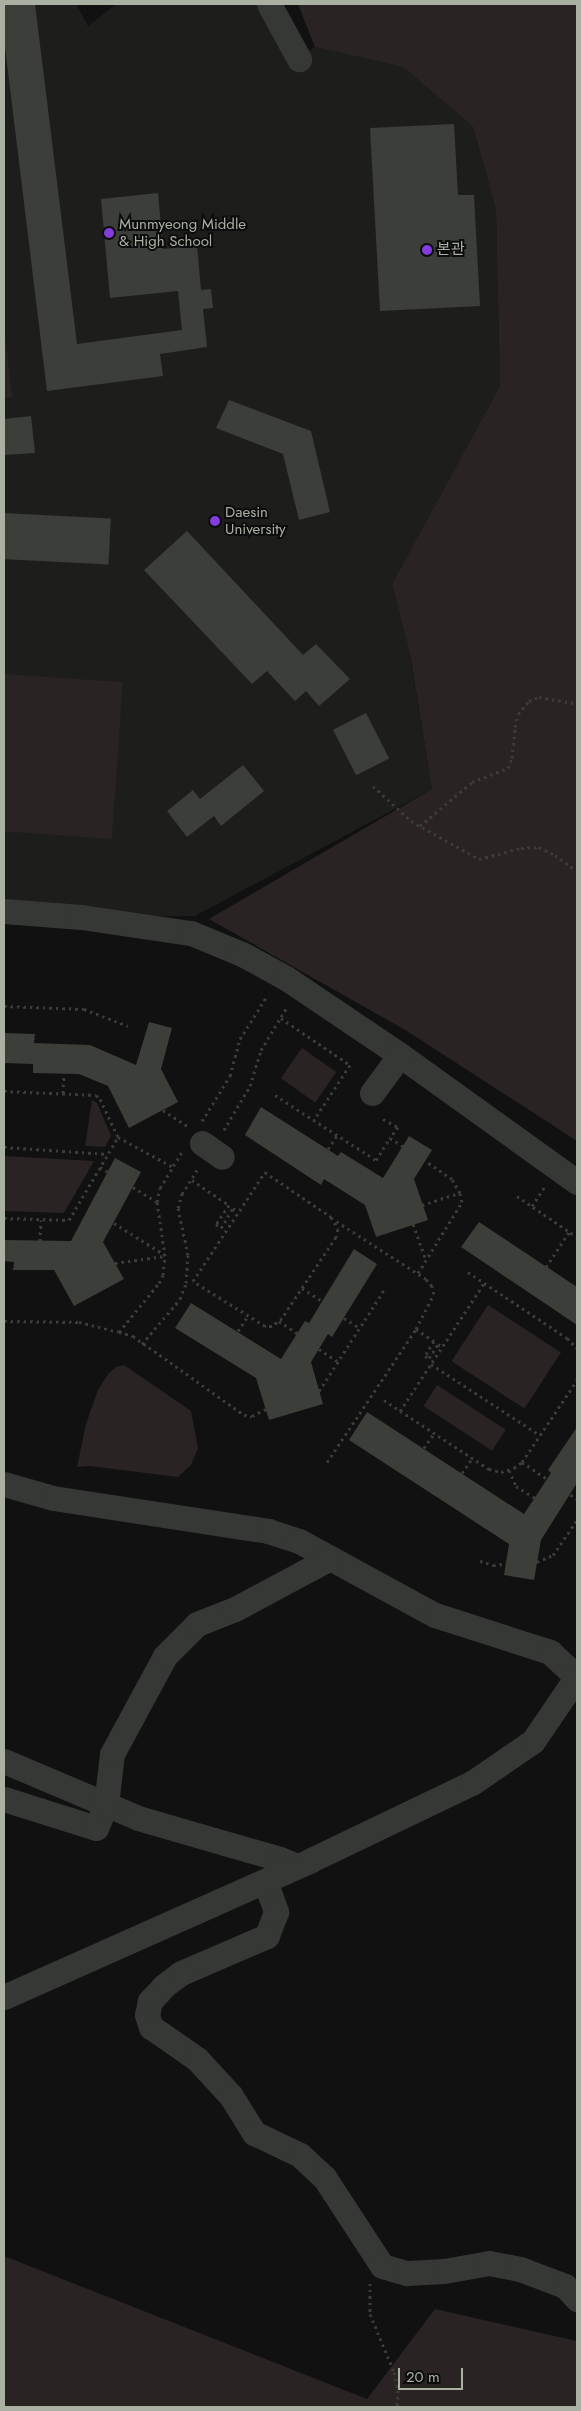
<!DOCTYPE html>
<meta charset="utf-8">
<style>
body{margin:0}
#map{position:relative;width:581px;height:2411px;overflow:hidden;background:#101110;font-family:Jost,"Noto Sans KR",sans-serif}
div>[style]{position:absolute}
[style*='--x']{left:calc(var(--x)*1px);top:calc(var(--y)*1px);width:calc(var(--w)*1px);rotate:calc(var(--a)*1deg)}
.built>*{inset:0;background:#1d1e1c}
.green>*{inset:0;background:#2a2324;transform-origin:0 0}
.building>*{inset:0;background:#3c3e3a;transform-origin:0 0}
.path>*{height:3px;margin-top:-1.5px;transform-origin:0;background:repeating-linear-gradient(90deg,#3a3d38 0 2.5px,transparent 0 6.5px)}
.minor>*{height:25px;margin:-12.5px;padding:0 12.5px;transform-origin:12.5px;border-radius:12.5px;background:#353834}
.dots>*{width:14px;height:14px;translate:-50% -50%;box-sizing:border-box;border:2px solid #0b0c0b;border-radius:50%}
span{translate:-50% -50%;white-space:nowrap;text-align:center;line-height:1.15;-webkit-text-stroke:4px #0b0c0b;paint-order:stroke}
.poi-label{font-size:15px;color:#aab1a3}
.left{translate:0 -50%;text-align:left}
.frame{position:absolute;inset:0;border:5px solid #aab1a3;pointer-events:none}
.scale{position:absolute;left:398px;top:2368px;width:65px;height:22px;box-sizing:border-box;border:2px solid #aab1a3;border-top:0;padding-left:6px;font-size:15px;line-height:18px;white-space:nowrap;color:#aab1a3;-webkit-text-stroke:4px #0b0c0b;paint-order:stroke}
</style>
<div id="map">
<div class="built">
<div style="clip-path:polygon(4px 4px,76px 4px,88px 26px,116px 4px,269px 4px,298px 59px,315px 47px,403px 67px,473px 127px,496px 209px,500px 386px,392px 584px,409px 650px,432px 789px,195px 916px,81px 917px,4px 911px)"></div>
</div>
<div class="green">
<div style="clip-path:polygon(298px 4px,577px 4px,577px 1141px,407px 1031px,209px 919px,432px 789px,410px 654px,392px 584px,500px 386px,496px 209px,473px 127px,403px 67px,315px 47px)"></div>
<div style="clip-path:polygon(4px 327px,12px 397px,4px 398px)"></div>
<div style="left:4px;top:674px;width:119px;height:157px;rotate:4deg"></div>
<div style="left:302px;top:1048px;width:42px;height:37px;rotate:35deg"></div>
<div style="clip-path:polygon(92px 1100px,97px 1103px,111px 1136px,105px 1147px,85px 1146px)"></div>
<div style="clip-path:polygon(4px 1156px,94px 1161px,64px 1213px,4px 1211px)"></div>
<div style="left:488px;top:1305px;width:87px;height:67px;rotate:33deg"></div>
<div style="clip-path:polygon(124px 1365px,191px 1411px,198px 1448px,191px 1465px,178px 1477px,90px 1466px,77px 1467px,86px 1424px,98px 1390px,109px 1373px,116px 1367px)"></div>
<div style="left:437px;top:1385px;width:82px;height:25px;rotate:33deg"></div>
<div style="clip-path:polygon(4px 2256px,367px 2399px,435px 2309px,577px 2341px,577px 2407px,4px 2407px)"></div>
</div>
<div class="building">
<div style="clip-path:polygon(4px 4px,35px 4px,77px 344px,182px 330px,178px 291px,110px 298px,101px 199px,158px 193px,163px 249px,197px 246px,201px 290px,211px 289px,213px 308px,203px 309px,207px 347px,160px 354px,163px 376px,47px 391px,4px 39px)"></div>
<div style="clip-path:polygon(454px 124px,458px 195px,474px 195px,480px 306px,380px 311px,370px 128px)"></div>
<div style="clip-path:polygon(229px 400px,311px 431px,330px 512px,299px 520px,283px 454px,216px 428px)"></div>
<div style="clip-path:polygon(31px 416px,35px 453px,4px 455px,4px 419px)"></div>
<div style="left:4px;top:513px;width:107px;height:46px;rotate:3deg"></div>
<div style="clip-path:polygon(187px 531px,303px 655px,316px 644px,350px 679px,319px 706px,306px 691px,295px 701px,267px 671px,252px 684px,144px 570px)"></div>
<div style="left:366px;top:713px;width:51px;height:37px;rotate:63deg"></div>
<div style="clip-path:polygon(243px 765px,264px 791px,221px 826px,214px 816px,187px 837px,167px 811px,193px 790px,200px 799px)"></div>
<div style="clip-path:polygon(149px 1022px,172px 1028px,161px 1069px,178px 1102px,129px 1128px,108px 1086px,79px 1074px,33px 1073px,33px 1064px,4px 1063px,4px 1033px,35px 1034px,34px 1043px,90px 1045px,136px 1065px)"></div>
<div style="clip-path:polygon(261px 1107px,338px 1156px,341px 1152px,383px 1178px,409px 1136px,432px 1150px,414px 1179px,428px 1220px,376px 1237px,365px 1205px,324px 1179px,321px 1185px,245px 1135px)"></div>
<div style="clip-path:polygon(115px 1158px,141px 1172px,103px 1242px,124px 1279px,74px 1306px,54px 1270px,13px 1270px,14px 1262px,4px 1261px,4px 1240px,71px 1241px)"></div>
<div style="clip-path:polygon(479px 1222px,577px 1287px,577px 1325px,461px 1247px)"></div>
<div style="clip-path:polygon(354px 1249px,377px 1264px,332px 1337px,328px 1334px,311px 1362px,323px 1404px,269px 1420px,256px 1378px,175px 1328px,191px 1303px,281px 1359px,305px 1321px,309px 1323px)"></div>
<div style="clip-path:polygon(367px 1412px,524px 1514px,551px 1473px,548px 1470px,577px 1427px,577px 1483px,541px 1540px,534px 1580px,504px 1575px,509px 1544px,349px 1440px)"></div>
</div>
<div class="path">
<div style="--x:373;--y:786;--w:52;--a:42.6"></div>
<div style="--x:411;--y:821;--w:78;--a:29.2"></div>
<div style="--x:479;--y:859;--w:43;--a:-14.7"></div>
<div style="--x:521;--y:848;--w:18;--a:-3"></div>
<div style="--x:539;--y:847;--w:18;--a:27"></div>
<div style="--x:555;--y:855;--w:27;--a:36"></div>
<div style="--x:420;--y:826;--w:68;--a:-40.2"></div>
<div style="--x:472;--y:782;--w:39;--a:-21"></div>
<div style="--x:508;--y:768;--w:11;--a:-68"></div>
<div style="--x:512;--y:758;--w:31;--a:-84"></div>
<div style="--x:515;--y:727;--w:13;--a:-77"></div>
<div style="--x:518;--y:714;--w:17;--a:-50"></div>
<div style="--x:529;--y:701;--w:11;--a:-22"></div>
<div style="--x:539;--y:697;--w:39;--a:10"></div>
<div style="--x:4;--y:1006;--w:80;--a:2.1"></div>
<div style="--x:84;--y:1009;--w:47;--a:21.1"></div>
<div style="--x:281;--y:1018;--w:83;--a:34.3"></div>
<div style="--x:350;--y:1065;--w:66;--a:123.2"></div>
<div style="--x:4;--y:1091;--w:92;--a:2.5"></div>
<div style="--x:96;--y:1095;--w:6;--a:45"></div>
<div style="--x:100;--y:1099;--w:42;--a:64.7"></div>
<div style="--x:63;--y:1093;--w:20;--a:-87"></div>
<div style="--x:275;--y:1095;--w:120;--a:32.8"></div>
<div style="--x:376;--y:1160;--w:26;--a:-58"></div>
<div style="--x:390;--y:1138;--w:15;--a:32"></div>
<div style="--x:163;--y:1110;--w:31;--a:33"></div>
<div style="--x:383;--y:1119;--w:17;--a:28"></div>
<div style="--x:398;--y:1127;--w:14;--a:126"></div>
<div style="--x:202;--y:1121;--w:53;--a:-58.1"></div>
<div style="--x:230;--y:1076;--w:38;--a:-75"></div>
<div style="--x:240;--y:1039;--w:51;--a:-57.9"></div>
<div style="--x:224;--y:1130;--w:51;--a:-59.4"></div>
<div style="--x:250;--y:1086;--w:38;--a:-73"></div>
<div style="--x:261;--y:1050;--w:50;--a:-58.8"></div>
<div style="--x:4;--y:1147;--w:104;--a:3.9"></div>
<div style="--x:328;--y:1149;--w:17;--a:-57"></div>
<div style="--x:100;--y:1167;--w:9;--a:32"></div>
<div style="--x:265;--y:1172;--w:80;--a:34.3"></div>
<div style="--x:331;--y:1217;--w:14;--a:60"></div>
<div style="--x:338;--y:1229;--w:8;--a:104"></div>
<div style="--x:336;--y:1237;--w:97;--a:123.7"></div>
<div style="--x:282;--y:1318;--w:13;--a:141"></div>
<div style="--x:272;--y:1326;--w:7;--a:180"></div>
<div style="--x:265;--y:1326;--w:85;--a:-148"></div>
<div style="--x:193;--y:1281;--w:131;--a:-56.6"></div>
<div style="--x:192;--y:1180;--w:45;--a:34"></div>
<div style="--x:229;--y:1205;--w:23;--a:124"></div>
<div style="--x:216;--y:1224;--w:6;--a:39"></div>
<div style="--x:221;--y:1228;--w:23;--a:-59"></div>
<div style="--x:233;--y:1208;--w:6;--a:39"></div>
<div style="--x:133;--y:1187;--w:28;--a:32"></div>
<div style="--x:517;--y:1196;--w:73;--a:34.3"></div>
<div style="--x:422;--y:1205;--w:40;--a:-18"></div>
<div style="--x:532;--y:1206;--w:24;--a:-57"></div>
<div style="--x:4;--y:1218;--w:65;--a:1.8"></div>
<div style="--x:69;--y:1220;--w:96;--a:-59.4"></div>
<div style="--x:118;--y:1137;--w:63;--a:28.6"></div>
<div style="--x:114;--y:1223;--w:60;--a:32.1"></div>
<div style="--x:413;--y:1224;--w:38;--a:70"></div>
<div style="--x:40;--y:1241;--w:21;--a:-87"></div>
<div style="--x:115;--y:1263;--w:50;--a:-8"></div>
<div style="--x:546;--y:1267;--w:42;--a:-56.7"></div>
<div style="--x:468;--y:1272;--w:119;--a:33.7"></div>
<div style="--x:567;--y:1338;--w:14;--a:45"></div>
<div style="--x:418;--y:1273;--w:84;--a:-58.2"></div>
<div style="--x:462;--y:1202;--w:9;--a:-103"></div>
<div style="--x:460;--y:1193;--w:16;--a:-120"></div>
<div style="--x:452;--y:1179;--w:32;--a:-146"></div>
<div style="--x:302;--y:1288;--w:24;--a:33"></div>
<div style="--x:344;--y:1318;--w:19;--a:32"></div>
<div style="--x:4;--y:1321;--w:75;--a:0.8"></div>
<div style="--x:79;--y:1322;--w:41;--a:14"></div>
<div style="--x:119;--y:1332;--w:63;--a:-50.8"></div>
<div style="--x:159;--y:1283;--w:9;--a:-63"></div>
<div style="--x:163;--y:1275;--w:19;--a:-84"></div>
<div style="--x:165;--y:1256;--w:55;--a:-98.4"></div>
<div style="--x:157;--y:1202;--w:14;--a:-78"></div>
<div style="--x:160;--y:1188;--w:42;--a:-58.6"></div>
<div style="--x:279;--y:1321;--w:22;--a:34"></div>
<div style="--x:416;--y:1329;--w:22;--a:34"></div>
<div style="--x:434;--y:1341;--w:17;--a:121"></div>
<div style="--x:425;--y:1356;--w:4;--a:27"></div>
<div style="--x:429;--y:1358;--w:17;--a:-57"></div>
<div style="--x:438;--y:1344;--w:5;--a:37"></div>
<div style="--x:238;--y:1331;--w:17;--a:-57"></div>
<div style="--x:119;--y:1332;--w:15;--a:16"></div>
<div style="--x:133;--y:1336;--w:136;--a:35.4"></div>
<div style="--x:244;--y:1415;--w:8;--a:7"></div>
<div style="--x:252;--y:1416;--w:16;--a:-27"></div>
<div style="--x:142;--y:1344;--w:59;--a:-49.8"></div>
<div style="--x:180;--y:1299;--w:17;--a:-69"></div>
<div style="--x:186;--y:1283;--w:28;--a:-86"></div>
<div style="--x:188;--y:1255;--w:48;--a:-102"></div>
<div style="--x:178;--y:1208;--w:15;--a:-74"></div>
<div style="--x:182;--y:1194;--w:31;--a:-58"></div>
<div style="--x:319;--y:1349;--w:23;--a:34"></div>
<div style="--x:431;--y:1364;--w:130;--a:33.1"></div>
<div style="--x:319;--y:1391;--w:120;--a:-57.2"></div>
<div style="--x:384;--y:1400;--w:126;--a:33.3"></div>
<div style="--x:489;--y:1469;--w:12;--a:14"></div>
<div style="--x:501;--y:1472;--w:14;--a:-17"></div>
<div style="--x:514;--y:1468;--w:10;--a:-37"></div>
<div style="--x:522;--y:1462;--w:99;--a:-56.1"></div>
<div style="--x:400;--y:1411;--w:153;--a:-56.7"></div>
<div style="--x:424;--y:1448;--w:18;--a:-56"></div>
<div style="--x:327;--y:1462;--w:160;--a:-56.2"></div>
<div style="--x:416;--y:1329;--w:39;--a:-63"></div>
<div style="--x:434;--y:1294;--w:8;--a:-104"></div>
<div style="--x:432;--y:1286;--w:9;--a:-131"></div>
<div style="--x:426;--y:1279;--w:107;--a:-147.2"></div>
<div style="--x:522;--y:1462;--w:66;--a:33.9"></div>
<div style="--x:509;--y:1470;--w:17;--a:66"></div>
<div style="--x:516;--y:1486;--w:22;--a:32"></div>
<div style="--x:462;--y:1473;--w:18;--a:-56"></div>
<div style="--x:480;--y:1561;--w:14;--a:17"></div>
<div style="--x:493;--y:1565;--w:13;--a:-4"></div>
<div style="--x:537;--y:1562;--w:17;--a:-24"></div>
<div style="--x:553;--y:1555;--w:42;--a:-55.6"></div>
<div style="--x:370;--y:2283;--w:31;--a:90"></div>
<div style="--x:370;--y:2314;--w:63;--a:67.5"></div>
<div style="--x:394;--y:2372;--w:18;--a:77"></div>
<div style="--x:398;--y:2390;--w:17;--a:93"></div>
</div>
<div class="minor">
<div style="--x:269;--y:4;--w:63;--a:61.4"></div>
<div style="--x:4;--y:911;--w:77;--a:4.5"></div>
<div style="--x:81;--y:917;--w:111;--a:8.3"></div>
<div style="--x:191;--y:933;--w:55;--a:22.4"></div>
<div style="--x:242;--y:954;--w:50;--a:28.6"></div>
<div style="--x:286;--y:978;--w:138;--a:34"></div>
<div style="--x:400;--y:1055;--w:218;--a:35.7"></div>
<div style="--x:372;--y:1093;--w:47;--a:-53.6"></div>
<div style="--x:202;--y:1143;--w:24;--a:35"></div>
<div style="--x:4;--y:1484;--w:51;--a:15.9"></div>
<div style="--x:53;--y:1498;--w:218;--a:8.7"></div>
<div style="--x:268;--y:1531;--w:33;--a:18"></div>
<div style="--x:299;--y:1541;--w:155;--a:28.6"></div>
<div style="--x:435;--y:1615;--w:121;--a:17.8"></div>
<div style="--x:550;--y:1652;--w:37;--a:43"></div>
<div style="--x:4;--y:1761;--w:146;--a:23"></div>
<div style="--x:138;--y:1818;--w:148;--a:16.1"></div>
<div style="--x:280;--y:1859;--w:18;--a:22"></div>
<div style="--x:4;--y:1799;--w:96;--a:17.5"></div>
<div style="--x:96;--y:1828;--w:25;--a:-67"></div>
<div style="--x:106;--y:1805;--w:51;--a:-83.3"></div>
<div style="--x:112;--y:1754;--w:111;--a:-61.6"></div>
<div style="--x:165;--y:1656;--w:45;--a:-45"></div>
<div style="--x:197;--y:1624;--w:41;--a:-21.5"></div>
<div style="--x:235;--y:1609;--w:108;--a:-28.2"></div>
<div style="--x:265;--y:1881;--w:33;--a:70"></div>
<div style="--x:276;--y:1912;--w:26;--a:111"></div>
<div style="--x:267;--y:1936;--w:94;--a:156.7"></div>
<div style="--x:181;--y:1973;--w:21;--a:143"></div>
<div style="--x:164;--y:1986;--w:21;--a:133"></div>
<div style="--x:150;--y:2001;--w:14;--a:102"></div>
<div style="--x:147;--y:2015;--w:13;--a:72"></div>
<div style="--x:151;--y:2027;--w:56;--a:34.8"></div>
<div style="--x:197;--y:2059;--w:50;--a:47.4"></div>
<div style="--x:231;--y:2096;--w:44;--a:58.1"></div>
<div style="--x:254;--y:2133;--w:51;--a:25.6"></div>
<div style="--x:300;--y:2155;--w:33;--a:43"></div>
<div style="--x:324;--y:2177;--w:106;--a:56.9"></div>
<div style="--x:382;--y:2266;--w:26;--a:16"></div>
<div style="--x:407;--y:2273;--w:37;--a:-3"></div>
<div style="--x:444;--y:2271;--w:46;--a:-10.1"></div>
<div style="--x:489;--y:2263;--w:32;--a:11"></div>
<div style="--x:520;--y:2269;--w:48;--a:20.7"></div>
<div style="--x:565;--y:2286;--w:18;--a:47"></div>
<div style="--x:4;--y:1997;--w:336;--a:-24"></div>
<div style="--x:311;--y:1860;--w:178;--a:-25.6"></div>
<div style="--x:472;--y:1783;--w:74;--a:-34.5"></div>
<div style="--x:533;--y:1741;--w:76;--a:-55.7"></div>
</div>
<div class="dots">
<div style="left:109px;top:233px;background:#823ddc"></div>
<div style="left:427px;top:250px;background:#823ddc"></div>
<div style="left:215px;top:521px;background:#823ddc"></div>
</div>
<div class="poi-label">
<span class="left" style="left:119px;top:233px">Munmyeong Middle<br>&amp; High School</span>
<span class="left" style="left:437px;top:250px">본관</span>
<span class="left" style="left:225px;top:521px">Daesin<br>University</span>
</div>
<div class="frame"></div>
<div class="scale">20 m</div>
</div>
